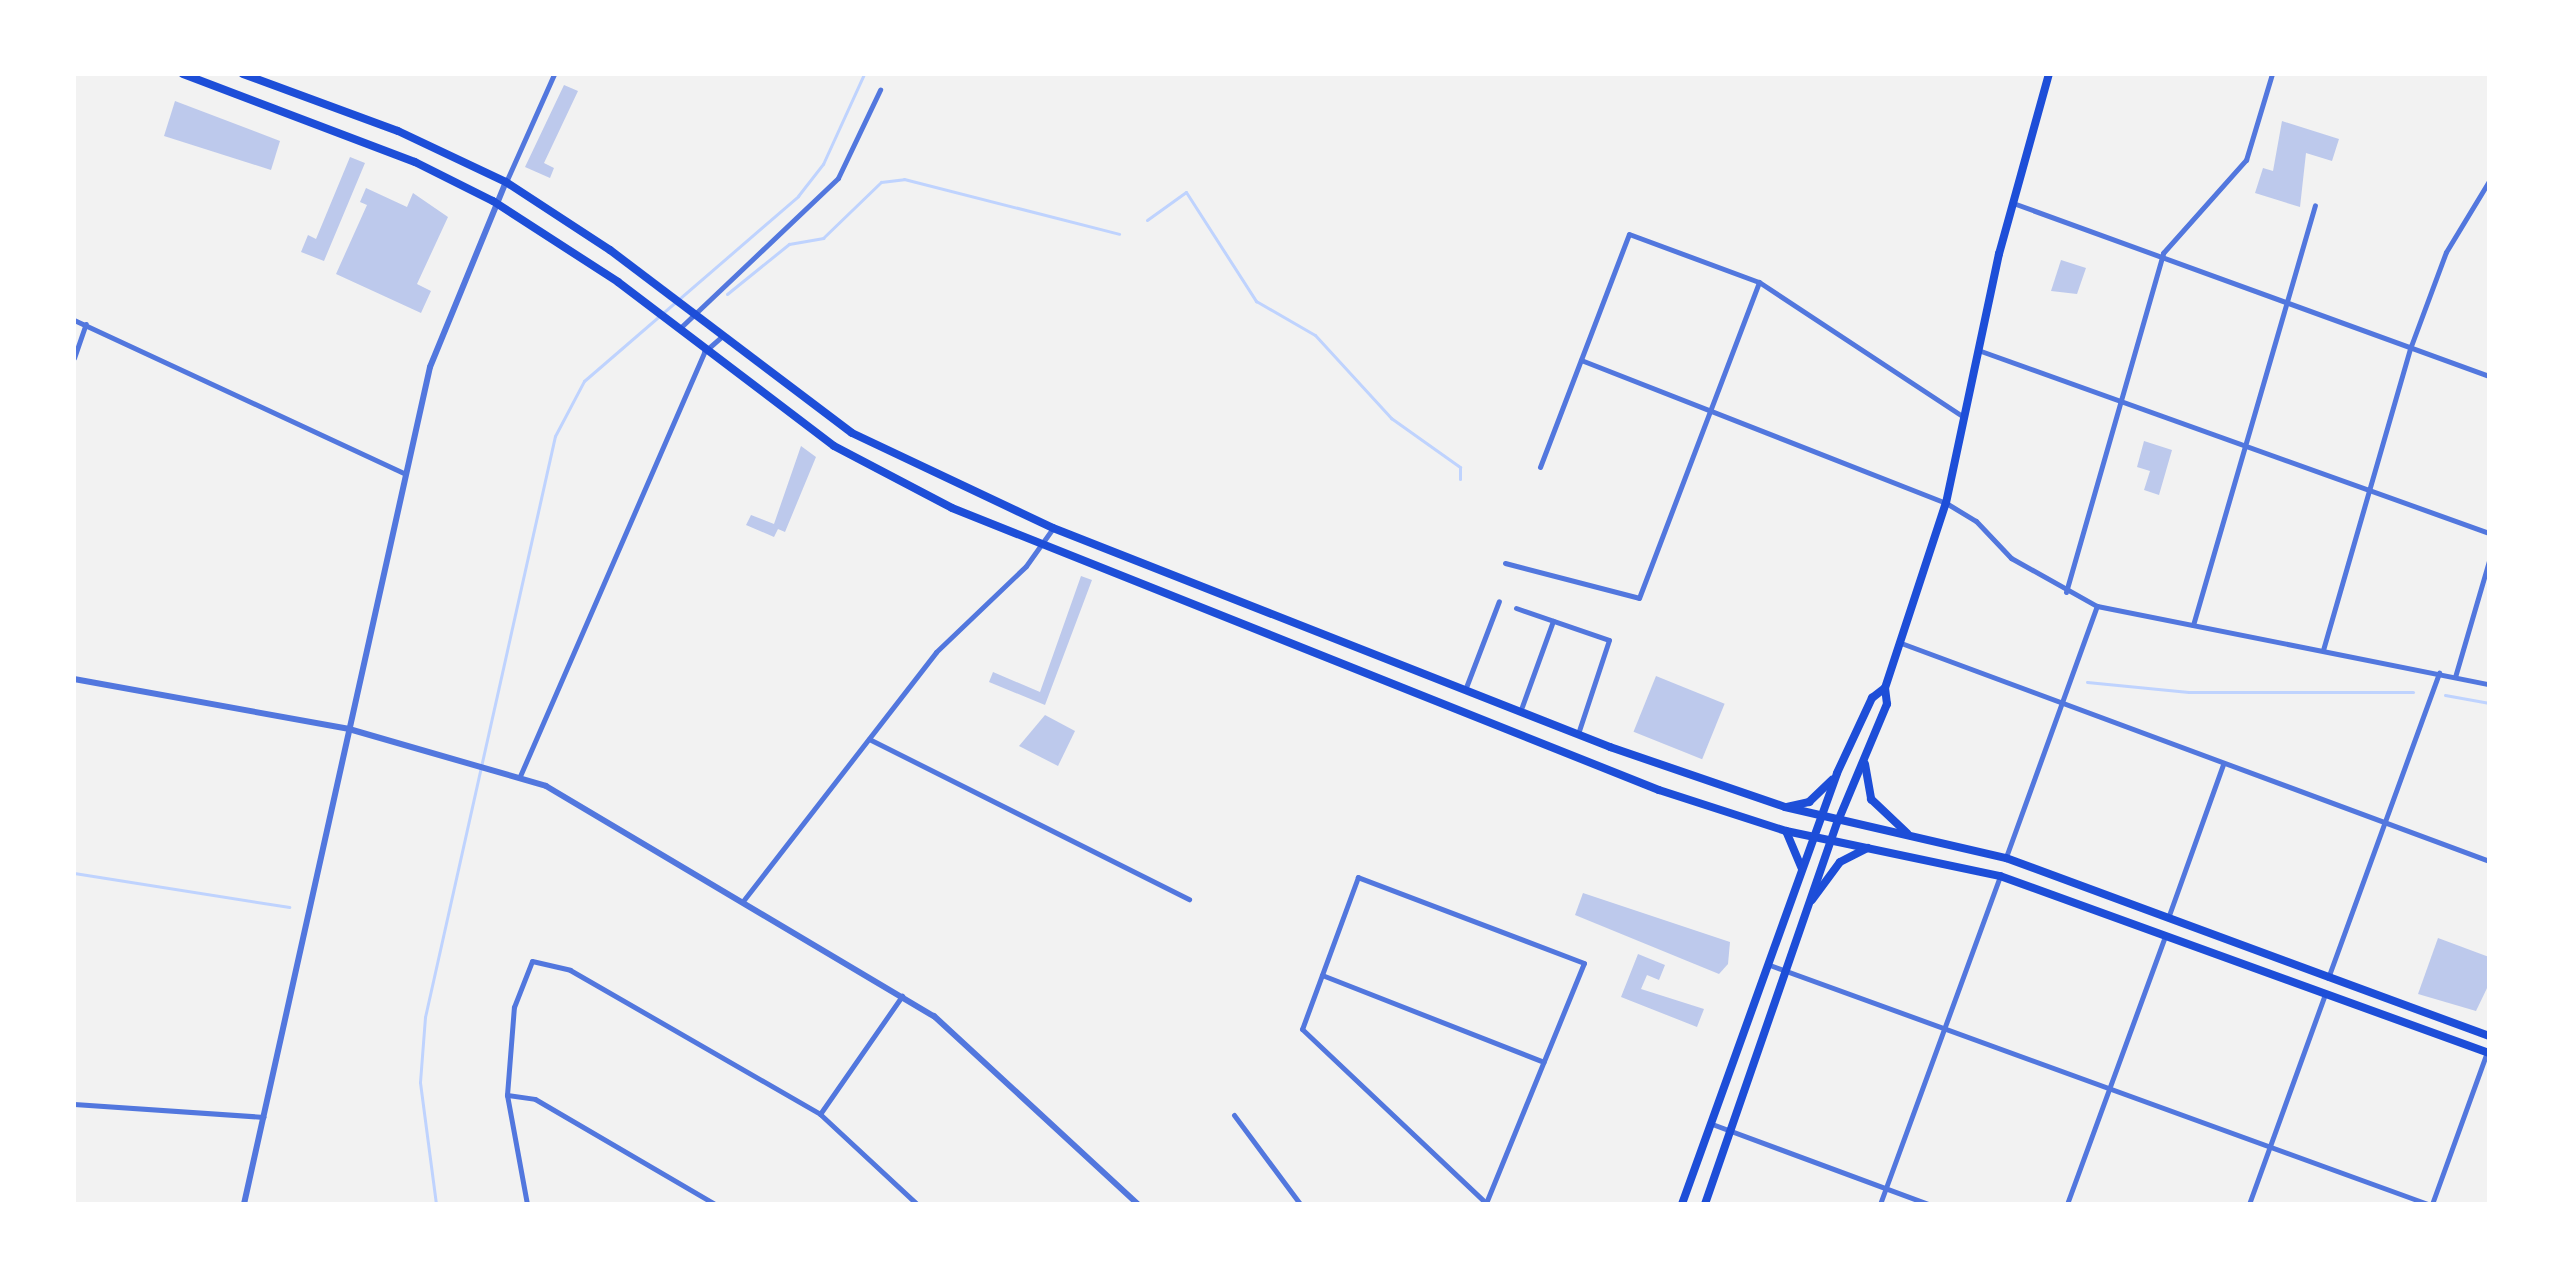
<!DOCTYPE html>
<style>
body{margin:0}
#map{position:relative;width:2563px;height:1278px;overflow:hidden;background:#f2f2f2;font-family:Cabin,sans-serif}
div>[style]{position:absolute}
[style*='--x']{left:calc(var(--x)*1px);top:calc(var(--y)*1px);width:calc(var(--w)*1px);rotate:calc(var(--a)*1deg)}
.stream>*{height:3px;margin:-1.5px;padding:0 1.5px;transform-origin:1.5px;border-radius:1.5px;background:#bfd3fe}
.building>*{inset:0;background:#bdc9ec;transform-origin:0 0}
.minor>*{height:5px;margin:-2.5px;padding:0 2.5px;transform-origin:2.5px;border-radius:2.5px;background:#5277de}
.tertiary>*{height:6px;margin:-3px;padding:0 3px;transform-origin:3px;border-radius:3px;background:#5277de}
.primary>*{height:8px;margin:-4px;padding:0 4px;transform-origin:4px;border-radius:4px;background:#1d4ed8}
span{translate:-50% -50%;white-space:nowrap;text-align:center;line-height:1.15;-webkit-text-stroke:7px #fff;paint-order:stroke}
.frame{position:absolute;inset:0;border:76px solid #fff;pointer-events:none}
</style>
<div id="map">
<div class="stream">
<div style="--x:1147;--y:220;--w:48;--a:-35.7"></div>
<div style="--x:1186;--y:192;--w:130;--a:57.3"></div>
<div style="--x:1256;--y:301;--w:68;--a:30"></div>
<div style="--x:1315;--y:335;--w:113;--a:47.5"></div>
<div style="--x:1391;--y:418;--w:85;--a:35.4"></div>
<div style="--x:1460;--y:467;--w:12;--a:90"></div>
<div style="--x:727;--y:294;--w:80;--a:-38.9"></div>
<div style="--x:789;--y:244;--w:35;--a:-10"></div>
<div style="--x:823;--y:238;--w:81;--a:-44"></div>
<div style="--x:881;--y:182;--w:23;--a:-7"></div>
<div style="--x:904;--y:179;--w:222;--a:14.3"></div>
<div style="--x:2087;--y:682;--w:102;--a:5.6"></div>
<div style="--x:2189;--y:692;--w:224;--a:0"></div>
<div style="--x:2445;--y:695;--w:45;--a:10.3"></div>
<div style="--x:74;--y:873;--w:218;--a:9"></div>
<div style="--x:436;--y:1204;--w:123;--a:-97.5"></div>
<div style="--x:420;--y:1082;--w:65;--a:-85.6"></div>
<div style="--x:425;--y:1017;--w:595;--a:-77.39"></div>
<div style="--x:555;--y:436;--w:62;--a:-62.2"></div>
<div style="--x:584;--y:381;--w:283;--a:-40.8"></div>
<div style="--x:798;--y:196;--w:41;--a:-52"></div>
<div style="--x:823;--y:164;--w:99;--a:-65.5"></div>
</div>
<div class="building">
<div style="clip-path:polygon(564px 85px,578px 91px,544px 163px,554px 168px,550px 178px,525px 167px)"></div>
<div style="clip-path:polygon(175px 101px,280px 141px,271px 170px,164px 136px)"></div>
<div style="clip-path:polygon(2282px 121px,2339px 139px,2332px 161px,2306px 153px,2300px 207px,2255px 193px,2263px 168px,2273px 171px)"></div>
<div style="clip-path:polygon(350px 157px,365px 163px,324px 261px,301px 252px,308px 235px,316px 239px)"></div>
<div style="clip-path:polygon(366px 188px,407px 207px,413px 193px,448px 217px,417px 284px,431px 291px,421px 313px,336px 274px,367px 205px,360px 202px)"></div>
<div style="clip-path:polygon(2061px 260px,2086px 268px,2077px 294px,2051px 291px)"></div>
<div style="clip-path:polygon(2144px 441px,2172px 450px,2159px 495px,2144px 490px,2150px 471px,2137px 467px)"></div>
<div style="clip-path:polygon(801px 446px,816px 457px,785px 532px,778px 529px,774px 537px,746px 525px,751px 515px,774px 524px)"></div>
<div style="clip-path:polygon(1081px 576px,1092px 580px,1045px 705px,989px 682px,993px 672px,1040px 692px)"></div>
<div style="left:1656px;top:676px;width:74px;height:60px;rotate:22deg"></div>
<div style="clip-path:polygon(1045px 715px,1075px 731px,1058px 766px,1019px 746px)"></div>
<div style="clip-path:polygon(1583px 893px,1730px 942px,1728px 964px,1719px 974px,1575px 915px)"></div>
<div style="clip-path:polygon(2438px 938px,2489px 957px,2489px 984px,2476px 1011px,2418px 994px)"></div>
<div style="clip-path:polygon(1638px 954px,1665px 965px,1659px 980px,1647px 975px,1641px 989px,1704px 1009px,1697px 1027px,1621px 997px)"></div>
</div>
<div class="minor">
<div style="--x:506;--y:182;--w:118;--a:-66"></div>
<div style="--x:2013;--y:203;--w:506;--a:19.97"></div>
<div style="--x:74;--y:320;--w:364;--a:24.9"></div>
<div style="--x:679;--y:329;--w:219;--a:-43.5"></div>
<div style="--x:838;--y:178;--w:98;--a:-64.5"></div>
<div style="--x:1978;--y:350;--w:543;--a:19.7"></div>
<div style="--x:74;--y:358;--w:36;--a:-71"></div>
<div style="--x:1581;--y:360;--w:392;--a:21.4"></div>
<div style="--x:1946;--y:503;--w:35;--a:31"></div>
<div style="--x:1976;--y:521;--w:51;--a:46.6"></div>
<div style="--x:2011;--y:558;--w:98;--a:29.2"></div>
<div style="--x:2097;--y:606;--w:400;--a:11.3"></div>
<div style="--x:1540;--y:467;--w:249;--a:-69.1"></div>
<div style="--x:1629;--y:234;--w:139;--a:20.3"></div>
<div style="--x:1759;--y:282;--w:242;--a:33.4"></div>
<div style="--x:1505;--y:563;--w:138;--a:14.6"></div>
<div style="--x:1639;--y:598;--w:338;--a:-69.2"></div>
<div style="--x:2066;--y:592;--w:353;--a:-74"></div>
<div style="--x:2163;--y:253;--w:125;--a:-48.3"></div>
<div style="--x:2246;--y:160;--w:90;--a:-73.2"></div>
<div style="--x:1516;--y:608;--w:98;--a:19"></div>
<div style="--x:1609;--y:640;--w:99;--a:108.3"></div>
<div style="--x:2193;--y:625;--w:437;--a:-73.8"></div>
<div style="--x:1901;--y:643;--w:627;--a:20.34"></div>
<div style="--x:2323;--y:650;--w:316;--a:-73.9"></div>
<div style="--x:2411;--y:346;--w:100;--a:-69.6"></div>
<div style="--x:2446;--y:252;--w:83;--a:-58.8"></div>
<div style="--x:2455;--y:677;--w:121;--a:-73.7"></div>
<div style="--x:1465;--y:690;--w:95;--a:-69.1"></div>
<div style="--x:1520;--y:712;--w:97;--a:-70.1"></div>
<div style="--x:869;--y:739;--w:358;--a:26.6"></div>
<div style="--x:520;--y:776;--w:462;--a:-66.5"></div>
<div style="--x:704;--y:352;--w:23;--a:-41"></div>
<div style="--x:2006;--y:857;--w:267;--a:-70.1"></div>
<div style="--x:743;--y:901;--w:315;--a:-52.2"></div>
<div style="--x:936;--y:652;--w:124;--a:-43.7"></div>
<div style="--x:1026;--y:566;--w:47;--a:-54.6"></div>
<div style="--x:2168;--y:918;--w:164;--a:-70.3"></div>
<div style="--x:1767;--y:964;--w:703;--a:19.96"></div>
<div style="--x:1322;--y:975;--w:238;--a:21.4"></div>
<div style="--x:2328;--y:978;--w:325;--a:-70"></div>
<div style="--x:507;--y:1095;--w:28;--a:8"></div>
<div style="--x:535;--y:1099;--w:208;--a:30.3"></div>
<div style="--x:74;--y:1104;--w:190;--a:3.9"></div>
<div style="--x:820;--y:1114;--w:144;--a:-55.2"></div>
<div style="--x:1234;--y:1115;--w:111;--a:53.4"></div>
<div style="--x:1712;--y:1124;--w:230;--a:20.3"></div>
<div style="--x:1486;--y:1203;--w:259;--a:-67.8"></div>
<div style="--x:1584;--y:963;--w:242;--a:-159.2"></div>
<div style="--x:1358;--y:877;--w:162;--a:110.2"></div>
<div style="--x:1302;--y:1029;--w:253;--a:43.4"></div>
<div style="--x:1486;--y:1203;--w:2;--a:27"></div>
<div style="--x:527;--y:1204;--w:111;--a:-100.4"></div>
<div style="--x:507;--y:1095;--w:88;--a:-85.5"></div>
<div style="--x:514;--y:1007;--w:49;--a:-68.6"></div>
<div style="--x:532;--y:961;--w:39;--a:13"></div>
<div style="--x:570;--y:970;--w:289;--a:29.9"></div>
<div style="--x:820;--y:1114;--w:132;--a:42.9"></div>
<div style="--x:1880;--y:1204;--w:349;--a:-69.9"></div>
<div style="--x:2067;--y:1204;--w:285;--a:-69.9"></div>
<div style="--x:2249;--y:1204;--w:223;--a:-70.1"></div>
<div style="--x:2432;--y:1204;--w:162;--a:-70.1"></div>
</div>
<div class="tertiary">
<div style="--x:74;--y:679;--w:280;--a:10.3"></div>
<div style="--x:349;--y:729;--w:205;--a:16.1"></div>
<div style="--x:546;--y:786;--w:451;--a:30.7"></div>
<div style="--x:934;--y:1016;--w:277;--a:42.7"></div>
<div style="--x:244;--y:1204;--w:857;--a:-77.47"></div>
<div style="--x:430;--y:367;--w:200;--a:-67.7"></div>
</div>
<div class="primary">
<div style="--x:183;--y:74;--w:248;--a:20.8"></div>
<div style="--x:415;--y:162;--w:87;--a:26.6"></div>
<div style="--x:493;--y:201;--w:149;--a:32.9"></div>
<div style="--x:618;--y:282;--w:271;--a:37.2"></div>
<div style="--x:834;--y:446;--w:133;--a:27.7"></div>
<div style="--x:952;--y:508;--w:761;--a:21.75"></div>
<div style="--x:1659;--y:790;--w:133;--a:17.9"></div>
<div style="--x:1786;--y:831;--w:219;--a:11.9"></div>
<div style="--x:2000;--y:876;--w:520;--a:19.9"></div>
<div style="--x:243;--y:74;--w:165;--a:20.2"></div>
<div style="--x:398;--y:131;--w:119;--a:25.3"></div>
<div style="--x:506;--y:182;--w:124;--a:33.2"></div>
<div style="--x:610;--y:250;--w:303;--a:37.1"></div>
<div style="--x:852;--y:433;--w:222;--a:25.3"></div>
<div style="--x:1053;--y:528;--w:599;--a:21.46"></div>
<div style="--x:1610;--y:747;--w:185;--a:18.9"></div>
<div style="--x:1785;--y:807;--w:227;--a:13"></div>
<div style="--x:2006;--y:858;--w:515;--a:20.23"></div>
<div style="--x:1865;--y:764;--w:36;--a:80"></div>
<div style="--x:1871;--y:799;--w:50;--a:43.4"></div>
<div style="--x:1787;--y:807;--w:23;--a:-13"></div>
<div style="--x:1809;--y:802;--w:32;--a:-44"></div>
<div style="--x:1786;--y:831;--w:41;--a:67.2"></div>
<div style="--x:1812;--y:900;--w:47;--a:-53.6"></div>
<div style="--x:1840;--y:862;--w:31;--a:-27"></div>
<div style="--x:1682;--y:1204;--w:458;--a:-70.2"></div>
<div style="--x:1837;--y:773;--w:83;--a:-65"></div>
<div style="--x:1872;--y:698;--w:16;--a:-38"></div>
<div style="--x:1705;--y:1204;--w:405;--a:-70.9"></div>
<div style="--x:1838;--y:821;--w:127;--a:-67.3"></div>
<div style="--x:1887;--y:704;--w:16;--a:-97"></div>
<div style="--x:1885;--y:688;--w:195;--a:-71.8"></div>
<div style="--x:1946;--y:503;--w:255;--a:-78"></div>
<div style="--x:1999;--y:254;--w:187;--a:-74.5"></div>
</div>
<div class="frame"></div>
</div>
